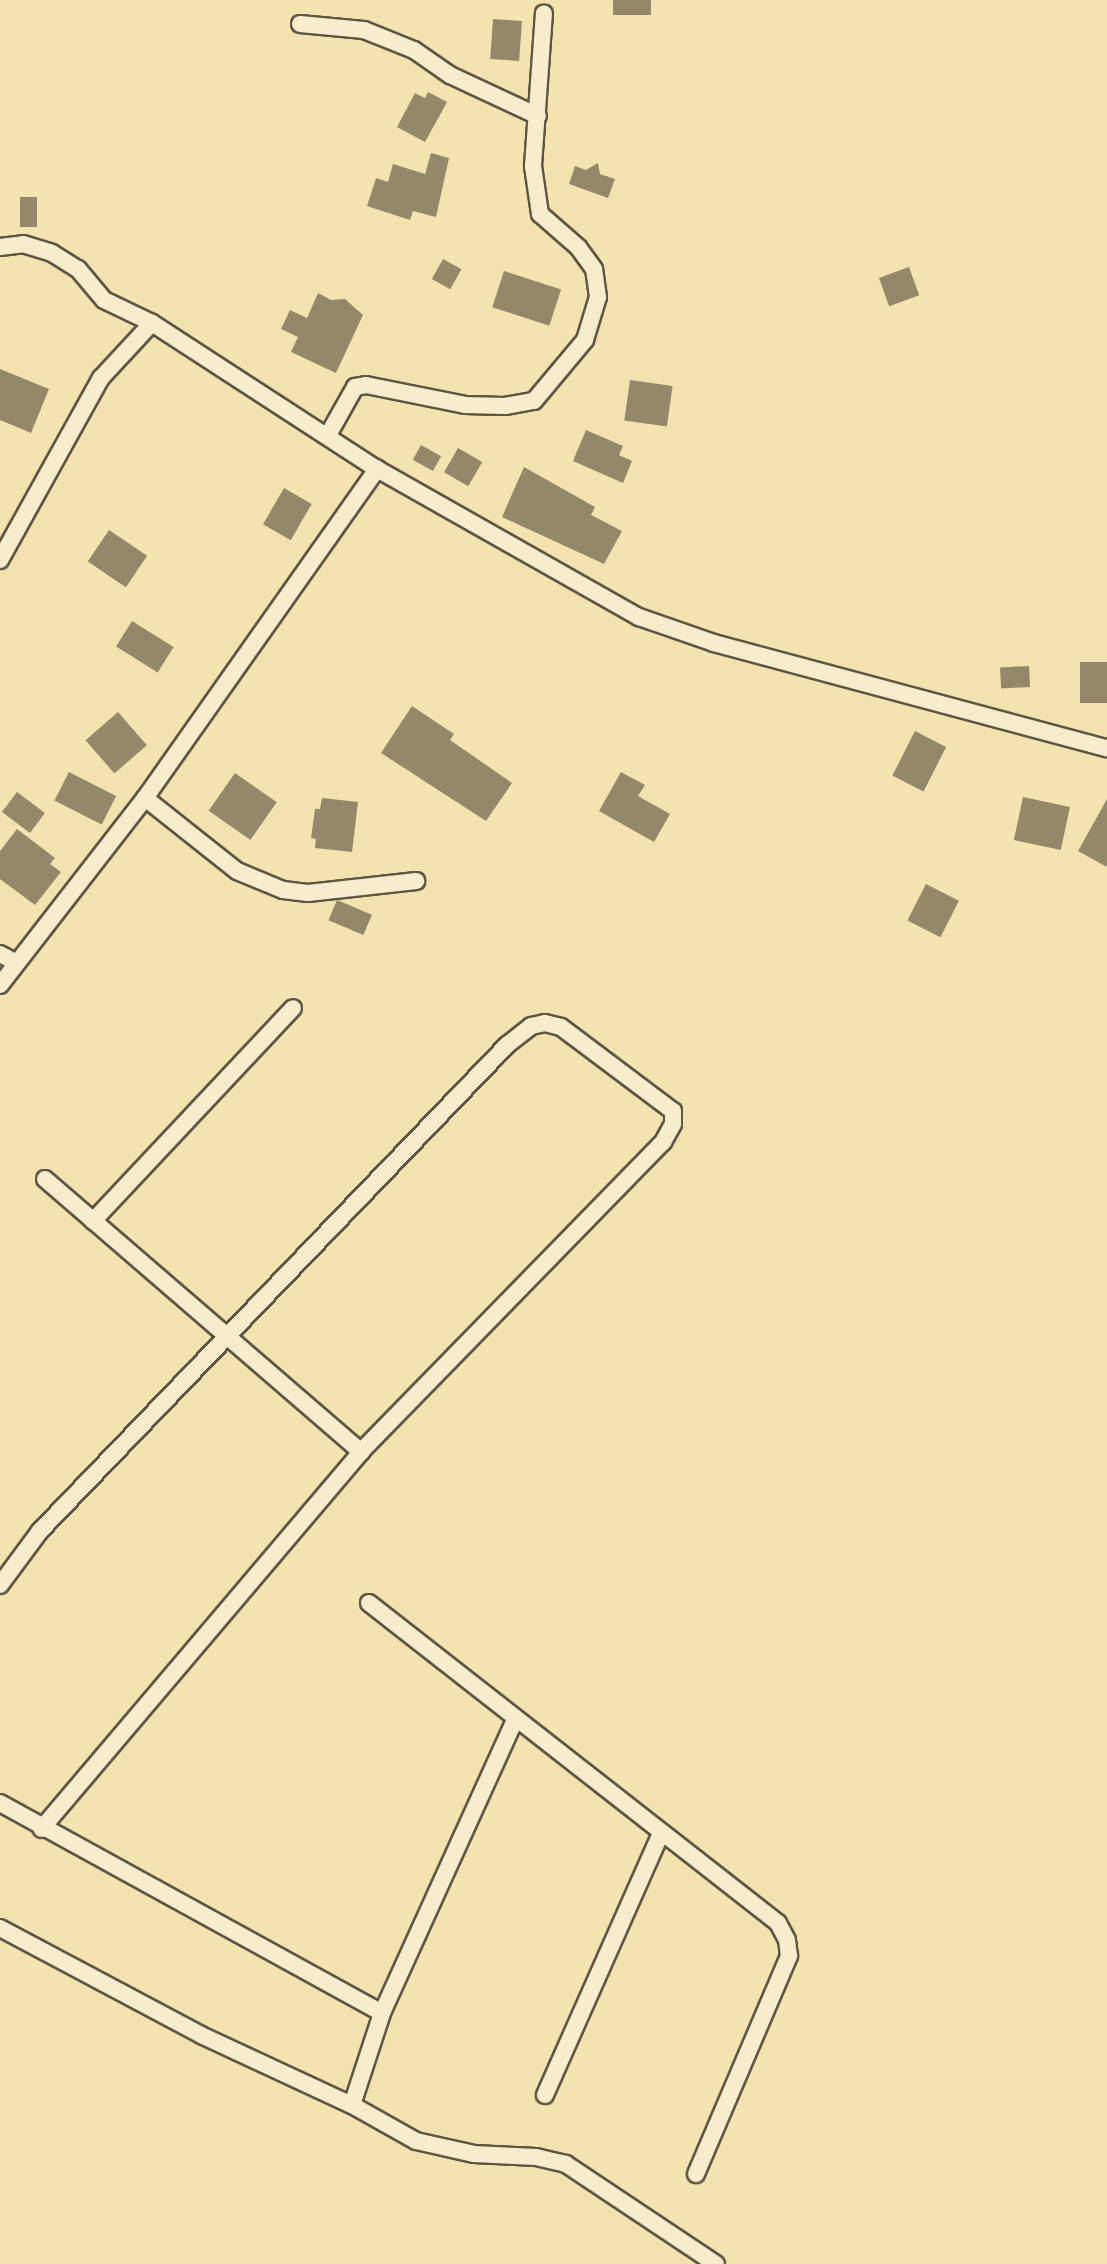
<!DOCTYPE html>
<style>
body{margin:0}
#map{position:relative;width:1107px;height:2264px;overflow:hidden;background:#f3e3b0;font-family:"Old Standard TT",serif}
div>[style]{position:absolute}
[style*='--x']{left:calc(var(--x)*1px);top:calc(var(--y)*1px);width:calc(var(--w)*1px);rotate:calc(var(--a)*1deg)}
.building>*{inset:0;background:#948869;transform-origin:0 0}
.roads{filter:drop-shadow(2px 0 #5f5542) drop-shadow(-2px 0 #5f5542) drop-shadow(0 2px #5f5542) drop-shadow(0 -2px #5f5542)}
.minor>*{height:16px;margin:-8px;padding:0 8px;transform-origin:8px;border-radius:8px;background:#f7edcc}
span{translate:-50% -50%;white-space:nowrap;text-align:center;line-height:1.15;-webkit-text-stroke:4.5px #f7edcc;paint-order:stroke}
</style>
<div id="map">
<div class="building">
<div style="left:613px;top:0;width:38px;height:15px"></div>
<div style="left:493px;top:19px;width:29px;height:40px;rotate:4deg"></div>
<div style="clip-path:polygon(428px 92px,447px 102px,425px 142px,397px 127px,415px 93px,425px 98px)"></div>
<div style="clip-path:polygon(431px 153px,449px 158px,436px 217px,413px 211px,410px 220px,367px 206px,376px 178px,388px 182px,393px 164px,425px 174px)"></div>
<div style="clip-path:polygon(598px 163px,600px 174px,615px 179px,608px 198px,569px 184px,575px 166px,586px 170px)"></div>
<div style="left:20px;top:197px;width:17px;height:30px"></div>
<div style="left:443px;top:259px;width:21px;height:23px;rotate:29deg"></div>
<div style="left:909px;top:267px;width:30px;height:32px;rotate:70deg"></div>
<div style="left:504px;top:271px;width:60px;height:38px;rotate:18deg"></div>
<div style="clip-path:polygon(318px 293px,331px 300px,345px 299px,363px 315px,336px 373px,291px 352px,298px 337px,281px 329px,290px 310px,307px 318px)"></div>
<div style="clip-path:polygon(0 369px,49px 389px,31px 433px,0 420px)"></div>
<div style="left:630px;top:380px;width:43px;height:41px;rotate:8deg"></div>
<div style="clip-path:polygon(586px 430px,623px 446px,619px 455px,632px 461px,623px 483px,573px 461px)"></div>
<div style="left:421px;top:445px;width:23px;height:17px;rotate:29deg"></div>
<div style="left:458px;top:448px;width:28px;height:28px;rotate:30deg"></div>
<div style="clip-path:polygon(524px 467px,595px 507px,591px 515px,622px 531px,604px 564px,502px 517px)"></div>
<div style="left:284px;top:488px;width:32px;height:42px;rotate:30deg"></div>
<div style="left:109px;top:530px;width:46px;height:38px;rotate:34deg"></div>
<div style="left:132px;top:621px;width:49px;height:30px;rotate:32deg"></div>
<div style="left:1080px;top:662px;width:27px;height:41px"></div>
<div style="left:1029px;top:666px;width:21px;height:29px;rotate:87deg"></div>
<div style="clip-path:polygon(412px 706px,454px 734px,450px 740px,512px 783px,486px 821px,381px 753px)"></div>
<div style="left:118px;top:712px;width:44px;height:43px;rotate:49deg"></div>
<div style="left:915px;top:731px;width:35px;height:50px;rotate:27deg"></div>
<div style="left:69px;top:772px;width:53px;height:32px;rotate:27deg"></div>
<div style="clip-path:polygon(621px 772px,645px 785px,638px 796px,670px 814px,654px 842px,599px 811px)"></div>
<div style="left:235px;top:773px;width:51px;height:46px;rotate:35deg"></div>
<div style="left:17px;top:792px;width:35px;height:25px;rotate:37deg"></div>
<div style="left:1023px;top:797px;width:48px;height:44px;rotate:12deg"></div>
<div style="clip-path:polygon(322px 798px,358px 802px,352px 852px,315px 848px,316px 839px,311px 838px,315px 809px,320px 809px)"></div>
<div style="clip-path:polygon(1107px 799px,1107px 867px,1078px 851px)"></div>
<div style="clip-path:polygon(17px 829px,55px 858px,50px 864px,61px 872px,35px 905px,0 879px,0 851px)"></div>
<div style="left:926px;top:884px;width:37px;height:41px;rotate:27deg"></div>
<div style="left:337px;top:900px;width:38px;height:22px;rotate:23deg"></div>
</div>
<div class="roads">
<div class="minor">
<div style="--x:300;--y:24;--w:64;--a:5.4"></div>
<div style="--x:364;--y:30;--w:54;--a:21.8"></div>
<div style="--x:414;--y:50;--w:44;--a:34.8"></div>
<div style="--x:450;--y:75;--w:97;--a:25"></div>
<div style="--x:0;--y:247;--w:23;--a:-7"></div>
<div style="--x:23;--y:244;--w:30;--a:17"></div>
<div style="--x:52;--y:253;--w:31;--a:32"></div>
<div style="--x:78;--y:269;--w:40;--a:50"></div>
<div style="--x:104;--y:300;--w:53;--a:25.6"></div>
<div style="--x:152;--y:323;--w:268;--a:33"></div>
<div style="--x:377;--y:469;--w:301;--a:29.5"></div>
<div style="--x:639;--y:617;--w:79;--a:19.1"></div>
<div style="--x:714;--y:643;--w:407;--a:15"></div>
<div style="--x:328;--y:435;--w:55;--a:-60.6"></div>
<div style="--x:355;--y:387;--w:11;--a:-10"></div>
<div style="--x:366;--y:385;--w:101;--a:11.4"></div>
<div style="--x:465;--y:405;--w:40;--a:1.4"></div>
<div style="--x:505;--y:406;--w:29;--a:-10"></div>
<div style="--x:534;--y:401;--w:80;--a:-50.1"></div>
<div style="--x:585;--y:340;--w:45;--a:-73.2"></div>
<div style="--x:598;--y:297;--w:28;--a:-98"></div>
<div style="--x:594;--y:269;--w:26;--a:-126"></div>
<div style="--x:579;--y:248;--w:52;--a:-138.9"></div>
<div style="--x:540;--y:214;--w:49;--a:-98.3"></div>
<div style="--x:533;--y:166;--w:153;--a:-85.9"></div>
<div style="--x:0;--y:560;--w:208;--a:-61"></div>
<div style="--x:101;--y:378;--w:75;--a:-47.2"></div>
<div style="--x:145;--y:798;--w:117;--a:38.4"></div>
<div style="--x:237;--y:871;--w:50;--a:22.4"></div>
<div style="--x:283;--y:890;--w:25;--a:7"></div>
<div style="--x:308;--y:893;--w:109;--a:-6.3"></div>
<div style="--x:0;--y:954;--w:17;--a:28"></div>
<div style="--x:0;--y:985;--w:237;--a:-52.2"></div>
<div style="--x:145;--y:798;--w:403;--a:-54.8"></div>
<div style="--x:45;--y:1179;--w:418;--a:40.8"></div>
<div style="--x:93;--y:1221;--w:292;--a:-46.8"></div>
<div style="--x:0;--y:1585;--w:67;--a:-53.5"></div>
<div style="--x:40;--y:1531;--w:674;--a:-46.14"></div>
<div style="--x:507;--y:1045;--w:31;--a:-38"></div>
<div style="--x:531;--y:1026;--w:14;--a:-12"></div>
<div style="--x:545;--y:1023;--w:16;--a:14"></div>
<div style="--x:561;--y:1027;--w:140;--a:36.9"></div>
<div style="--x:673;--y:1111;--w:13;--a:90"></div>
<div style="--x:673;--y:1124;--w:21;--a:119"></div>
<div style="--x:663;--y:1142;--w:433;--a:134.3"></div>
<div style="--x:361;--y:1452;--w:494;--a:130.3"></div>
<div style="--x:369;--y:1603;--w:519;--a:38.04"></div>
<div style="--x:778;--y:1923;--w:19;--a:62"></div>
<div style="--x:787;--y:1940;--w:16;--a:83"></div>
<div style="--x:789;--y:1956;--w:237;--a:113.1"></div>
<div style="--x:0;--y:1803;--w:436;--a:28.8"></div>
<div style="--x:0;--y:1928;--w:228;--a:28"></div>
<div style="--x:201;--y:2035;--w:166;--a:24.9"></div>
<div style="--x:352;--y:2105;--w:73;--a:29.4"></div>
<div style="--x:416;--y:2141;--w:59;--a:12.6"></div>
<div style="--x:474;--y:2154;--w:62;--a:2.8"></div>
<div style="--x:536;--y:2157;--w:31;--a:13"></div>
<div style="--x:566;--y:2164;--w:180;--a:33.7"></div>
<div style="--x:545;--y:2095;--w:287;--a:-66.1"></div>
<div style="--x:352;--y:2105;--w:97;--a:-71.9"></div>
<div style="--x:382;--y:2013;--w:322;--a:-65.6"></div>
</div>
</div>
</div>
